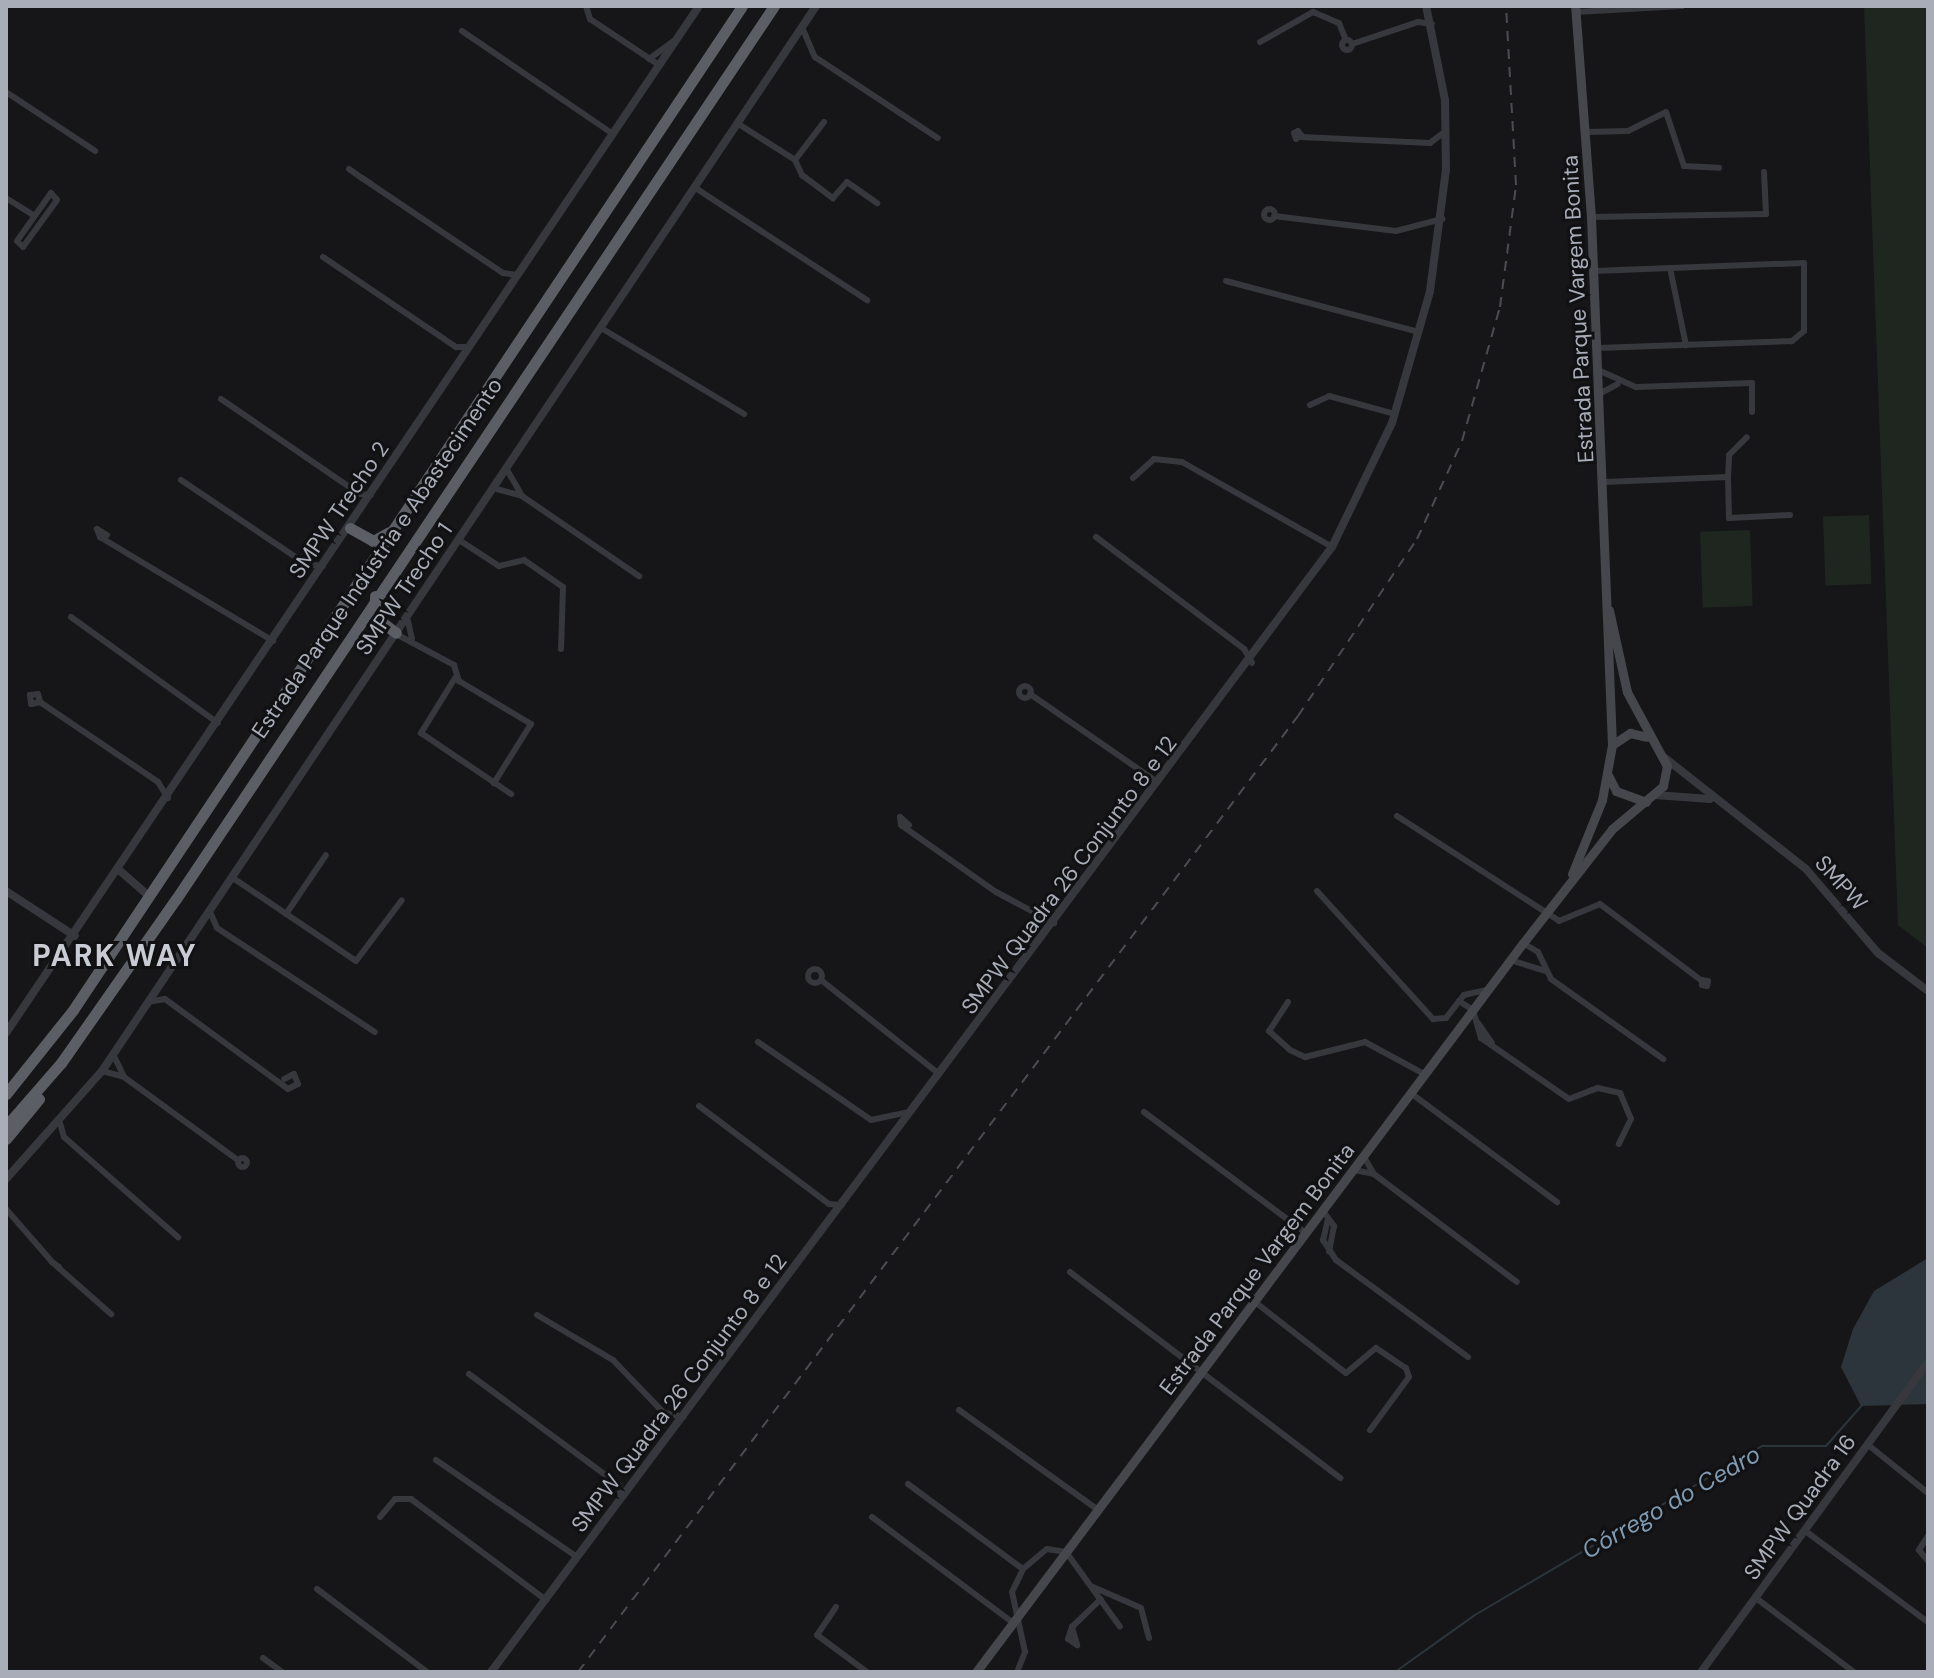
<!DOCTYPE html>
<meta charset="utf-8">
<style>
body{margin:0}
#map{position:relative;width:1934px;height:1678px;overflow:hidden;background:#161618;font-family:"DM Sans",sans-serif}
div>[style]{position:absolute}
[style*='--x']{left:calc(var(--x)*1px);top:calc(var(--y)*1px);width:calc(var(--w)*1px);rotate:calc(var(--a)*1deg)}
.green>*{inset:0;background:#1e261f;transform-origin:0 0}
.water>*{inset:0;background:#2c353c}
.stream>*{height:2px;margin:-1px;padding:0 1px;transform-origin:1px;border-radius:1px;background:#2c353c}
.minor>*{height:6px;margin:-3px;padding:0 3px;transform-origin:3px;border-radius:3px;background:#37383d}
.minor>.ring{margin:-3px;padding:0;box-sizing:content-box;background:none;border:6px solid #37383d;border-radius:50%}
.tertiary>*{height:8px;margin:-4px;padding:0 4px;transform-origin:4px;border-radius:4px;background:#37383d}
.secondary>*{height:9px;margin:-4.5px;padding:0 4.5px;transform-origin:4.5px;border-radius:4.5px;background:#45474d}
.trunk>*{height:11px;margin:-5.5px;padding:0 5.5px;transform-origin:5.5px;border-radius:5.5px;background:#5b5e65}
.rail>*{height:2px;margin-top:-1px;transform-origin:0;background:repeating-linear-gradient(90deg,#4a4c52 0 10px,transparent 0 18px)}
span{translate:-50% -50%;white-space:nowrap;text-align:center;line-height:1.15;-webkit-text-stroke:6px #111113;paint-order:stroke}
.street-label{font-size:22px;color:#a8adb8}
.water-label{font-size:24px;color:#7f9bb3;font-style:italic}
.district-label{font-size:30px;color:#c9ccd4;font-weight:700;letter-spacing:2px}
.frame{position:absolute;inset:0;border:8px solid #a8adb8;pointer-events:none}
</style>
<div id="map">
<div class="green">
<div style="clip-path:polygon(1864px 6px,1928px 6px,1928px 948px,1898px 925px)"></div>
<div style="left:1869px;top:515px;width:69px;height:46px;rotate:88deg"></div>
<div style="left:1750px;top:530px;width:76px;height:50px;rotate:88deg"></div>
</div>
<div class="water">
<div style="clip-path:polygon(1928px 1258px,1928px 1404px,1861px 1406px,1841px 1367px,1853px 1329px,1874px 1291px)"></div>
</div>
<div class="stream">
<div style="--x:1395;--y:1672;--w:98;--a:-35.5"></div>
<div style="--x:1475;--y:1615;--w:333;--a:-30.5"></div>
<div style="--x:1762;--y:1446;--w:64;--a:0"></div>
<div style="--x:1826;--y:1446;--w:56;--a:-48.6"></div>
</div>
<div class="minor">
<div style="--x:586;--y:6;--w:14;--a:73"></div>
<div style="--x:590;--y:19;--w:83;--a:33.7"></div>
<div style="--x:1576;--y:12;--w:106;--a:-3.2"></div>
<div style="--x:802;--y:27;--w:33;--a:67"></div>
<div style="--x:815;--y:57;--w:147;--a:33.4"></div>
<div style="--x:462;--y:31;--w:183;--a:34.3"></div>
<div class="ring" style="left:1342px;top:40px;width:4px;height:4px"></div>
<div style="--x:1260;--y:42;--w:61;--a:-29.5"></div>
<div style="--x:1313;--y:12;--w:28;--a:23"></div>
<div style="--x:1339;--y:23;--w:18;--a:68"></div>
<div style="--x:1352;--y:44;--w:70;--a:-18.4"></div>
<div style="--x:1418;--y:22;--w:14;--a:8"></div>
<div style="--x:649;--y:59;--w:34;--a:-36"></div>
<div style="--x:6;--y:92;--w:107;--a:33.5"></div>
<div style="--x:737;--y:123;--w:69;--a:32.5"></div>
<div style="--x:795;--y:160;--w:17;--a:65"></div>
<div style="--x:802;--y:175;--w:39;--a:37"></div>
<div style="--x:833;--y:198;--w:21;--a:-49"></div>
<div style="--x:847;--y:182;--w:37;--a:35"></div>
<div style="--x:1298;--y:131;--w:5;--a:53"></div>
<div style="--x:1301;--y:135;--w:6;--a:141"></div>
<div style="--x:1296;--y:139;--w:6;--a:-108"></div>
<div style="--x:1294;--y:133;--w:4;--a:-27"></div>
<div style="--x:1587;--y:132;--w:41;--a:-1.4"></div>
<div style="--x:1628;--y:131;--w:42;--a:-26.6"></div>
<div style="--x:1666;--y:112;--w:57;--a:71.6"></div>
<div style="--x:1684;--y:166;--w:35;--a:3"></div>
<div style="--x:1301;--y:137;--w:129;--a:2.7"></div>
<div style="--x:1430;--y:143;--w:20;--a:-37"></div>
<div style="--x:795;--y:160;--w:48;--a:-52.7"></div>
<div style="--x:349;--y:169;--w:16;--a:35"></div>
<div style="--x:370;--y:183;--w:9;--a:-148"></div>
<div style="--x:362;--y:178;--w:170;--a:34"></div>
<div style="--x:503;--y:273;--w:15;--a:8"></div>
<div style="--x:694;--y:187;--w:207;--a:33.2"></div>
<div style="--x:51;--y:193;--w:9;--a:49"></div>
<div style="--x:57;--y:200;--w:58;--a:125.9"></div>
<div style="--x:23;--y:247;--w:8;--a:-135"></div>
<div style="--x:17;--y:241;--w:59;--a:-54.7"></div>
<div style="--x:6;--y:198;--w:32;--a:32"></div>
<div class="ring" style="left:1263.5px;top:208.5px;width:5px;height:5px"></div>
<div style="--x:1274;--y:216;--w:123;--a:7"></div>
<div style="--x:1396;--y:231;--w:48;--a:-14.6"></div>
<div style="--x:1591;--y:217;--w:175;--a:-1"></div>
<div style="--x:1766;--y:214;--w:42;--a:-92.7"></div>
<div style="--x:323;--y:257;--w:161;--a:34.1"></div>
<div style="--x:456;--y:347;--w:14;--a:0"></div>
<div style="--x:1670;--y:268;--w:79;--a:78.3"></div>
<div style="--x:1594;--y:271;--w:210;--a:-2.2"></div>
<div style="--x:1804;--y:263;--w:68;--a:90"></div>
<div style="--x:1804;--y:331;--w:16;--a:140"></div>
<div style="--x:1792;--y:341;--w:194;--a:177.9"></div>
<div style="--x:1226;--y:281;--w:200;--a:14.8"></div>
<div style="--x:601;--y:328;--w:167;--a:31"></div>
<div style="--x:1598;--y:370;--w:42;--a:24.1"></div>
<div style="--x:1636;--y:387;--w:116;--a:-2"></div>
<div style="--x:1752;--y:383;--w:29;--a:90"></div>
<div style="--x:1599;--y:394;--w:21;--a:-28"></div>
<div style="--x:221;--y:399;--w:168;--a:34.4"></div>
<div style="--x:360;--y:494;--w:11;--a:5"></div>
<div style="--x:1310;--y:405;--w:21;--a:-25"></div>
<div style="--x:1329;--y:396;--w:68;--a:15.3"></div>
<div style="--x:506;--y:468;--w:32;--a:60"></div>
<div style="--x:1728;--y:477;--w:41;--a:88.6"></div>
<div style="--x:1729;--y:518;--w:61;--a:-2.8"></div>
<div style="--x:1133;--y:478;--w:28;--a:-42"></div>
<div style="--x:1154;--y:459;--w:28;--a:6"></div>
<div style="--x:1182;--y:462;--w:172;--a:29.5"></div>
<div style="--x:181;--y:480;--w:151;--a:33.9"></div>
<div style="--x:306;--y:564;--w:17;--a:7"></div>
<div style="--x:1604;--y:482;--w:124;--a:-2.3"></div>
<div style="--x:1728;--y:477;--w:22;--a:-87"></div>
<div style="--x:1729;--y:455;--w:25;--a:-45"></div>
<div style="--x:493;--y:488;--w:30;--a:15"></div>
<div style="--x:522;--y:496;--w:142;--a:34.4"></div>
<div style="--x:107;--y:535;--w:12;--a:-149"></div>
<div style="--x:97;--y:529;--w:9;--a:69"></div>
<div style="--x:100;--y:537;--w:202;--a:31"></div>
<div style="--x:1096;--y:537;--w:186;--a:37.1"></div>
<div style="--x:1244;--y:649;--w:16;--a:60"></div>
<div style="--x:459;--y:540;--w:48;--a:33"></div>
<div style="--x:499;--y:566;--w:26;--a:-13"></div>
<div style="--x:524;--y:560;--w:47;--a:34.7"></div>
<div style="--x:563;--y:587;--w:62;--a:91.8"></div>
<div style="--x:71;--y:617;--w:181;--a:35.8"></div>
<div style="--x:407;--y:617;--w:22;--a:77"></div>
<div style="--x:396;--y:634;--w:66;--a:28.1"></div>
<div style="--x:454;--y:665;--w:17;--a:73"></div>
<div style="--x:459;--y:681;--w:84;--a:30.8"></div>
<div style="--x:531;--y:724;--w:70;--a:122.1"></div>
<div style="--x:455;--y:678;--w:65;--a:121.7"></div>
<div style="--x:421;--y:733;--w:109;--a:34.1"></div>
<div class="ring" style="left:1019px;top:686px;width:6px;height:6px"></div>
<div style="--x:1030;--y:694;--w:155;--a:34.7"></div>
<div style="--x:40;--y:702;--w:9;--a:167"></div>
<div style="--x:31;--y:704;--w:9;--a:-96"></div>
<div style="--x:30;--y:695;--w:8;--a:-7"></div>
<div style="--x:38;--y:694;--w:8;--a:76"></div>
<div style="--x:40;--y:702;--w:143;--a:34.1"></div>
<div style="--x:158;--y:782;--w:19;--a:58"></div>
<div style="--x:1397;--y:816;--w:193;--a:32.9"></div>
<div style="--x:1559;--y:921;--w:44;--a:-22.5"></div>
<div style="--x:1600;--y:904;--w:128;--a:37"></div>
<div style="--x:909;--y:825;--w:12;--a:-138"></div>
<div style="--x:900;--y:817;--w:8;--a:83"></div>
<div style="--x:901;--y:825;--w:116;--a:35.2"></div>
<div style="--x:996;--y:892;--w:66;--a:28.1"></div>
<div style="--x:233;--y:878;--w:148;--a:34"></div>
<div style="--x:356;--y:961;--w:76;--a:-53"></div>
<div style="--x:1317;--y:891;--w:173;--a:47.8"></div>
<div style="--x:1433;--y:1019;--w:13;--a:-4"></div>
<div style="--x:1446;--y:1018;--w:29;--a:-52"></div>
<div style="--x:1464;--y:995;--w:23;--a:-13"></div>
<div style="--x:210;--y:912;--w:17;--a:66"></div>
<div style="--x:217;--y:928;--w:189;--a:33.4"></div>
<div style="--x:286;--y:914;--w:71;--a:-55.9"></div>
<div style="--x:1523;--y:943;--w:17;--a:31"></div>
<div style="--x:1538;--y:952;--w:30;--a:64"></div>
<div style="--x:1551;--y:979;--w:138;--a:35.5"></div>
<div style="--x:1510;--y:960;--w:37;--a:17"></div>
<div class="ring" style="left:808px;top:969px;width:8px;height:8px"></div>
<div style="--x:821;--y:980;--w:151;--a:38.5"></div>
<div style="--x:1702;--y:980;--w:6;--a:9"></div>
<div style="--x:1708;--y:981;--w:5;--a:101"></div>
<div style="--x:1707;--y:986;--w:5;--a:-169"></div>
<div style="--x:1702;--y:985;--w:5;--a:-90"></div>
<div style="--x:1459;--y:1001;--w:17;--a:33"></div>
<div style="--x:1473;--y:1010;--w:29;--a:74"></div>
<div style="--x:1481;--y:1038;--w:107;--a:34.7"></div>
<div style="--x:1569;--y:1099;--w:31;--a:-21"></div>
<div style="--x:1598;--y:1088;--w:23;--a:13"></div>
<div style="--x:1620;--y:1093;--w:28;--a:67"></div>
<div style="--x:1631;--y:1119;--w:28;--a:116"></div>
<div style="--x:148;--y:1002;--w:17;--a:-10"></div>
<div style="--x:165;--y:999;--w:152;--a:36.2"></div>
<div style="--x:288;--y:1089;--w:11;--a:-27"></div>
<div style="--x:298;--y:1084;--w:11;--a:-112"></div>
<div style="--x:294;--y:1074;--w:11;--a:153"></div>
<div style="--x:1288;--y:1002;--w:35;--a:123"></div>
<div style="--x:1269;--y:1031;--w:28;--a:42"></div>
<div style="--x:1290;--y:1050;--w:17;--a:25"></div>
<div style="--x:1305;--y:1057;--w:62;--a:-14"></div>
<div style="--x:1365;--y:1042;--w:69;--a:28.4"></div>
<div style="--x:1478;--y:1023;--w:24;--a:55"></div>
<div style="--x:758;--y:1042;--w:137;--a:34.6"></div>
<div style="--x:871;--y:1120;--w:39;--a:-12"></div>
<div style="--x:113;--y:1054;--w:25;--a:64"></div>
<div style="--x:102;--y:1071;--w:23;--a:15"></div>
<div style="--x:124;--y:1077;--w:141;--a:36.1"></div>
<div style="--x:1412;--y:1094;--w:181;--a:36.7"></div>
<div style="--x:699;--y:1106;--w:163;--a:37"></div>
<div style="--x:829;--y:1204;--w:13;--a:4"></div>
<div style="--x:1144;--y:1112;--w:202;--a:36.8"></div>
<div style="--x:60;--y:1123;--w:15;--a:74"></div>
<div style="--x:64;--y:1137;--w:152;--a:41.3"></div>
<div style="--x:1364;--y:1157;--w:20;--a:60"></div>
<div style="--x:1374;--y:1174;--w:179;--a:37.1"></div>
<div class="ring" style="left:237.5px;top:1157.5px;width:3px;height:3px"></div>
<div style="--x:1354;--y:1170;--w:20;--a:11"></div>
<div style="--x:6;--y:1209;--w:70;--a:49"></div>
<div style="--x:1326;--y:1215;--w:14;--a:54"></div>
<div style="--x:1334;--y:1226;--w:26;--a:101"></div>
<div style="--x:1328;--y:1219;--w:22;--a:103"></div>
<div style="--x:1323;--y:1240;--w:24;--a:57"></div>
<div style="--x:1336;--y:1260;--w:164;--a:36.3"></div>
<div style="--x:59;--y:1267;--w:9;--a:-144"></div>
<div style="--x:52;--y:1262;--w:79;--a:41.4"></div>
<div style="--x:1070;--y:1272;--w:340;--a:37.3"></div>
<div style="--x:1255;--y:1302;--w:115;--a:38"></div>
<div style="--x:1346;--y:1373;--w:39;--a:-40"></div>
<div style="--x:1376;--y:1348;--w:36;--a:34"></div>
<div style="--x:1406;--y:1368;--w:9;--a:72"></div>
<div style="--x:1409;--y:1377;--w:66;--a:126.3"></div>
<div style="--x:537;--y:1315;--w:88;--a:30.6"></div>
<div style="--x:613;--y:1360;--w:74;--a:46.1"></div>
<div style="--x:664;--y:1413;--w:20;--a:11"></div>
<div style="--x:469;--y:1374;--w:187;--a:36.5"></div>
<div style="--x:619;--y:1485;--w:11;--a:80"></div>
<div style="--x:959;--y:1410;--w:171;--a:35.7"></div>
<div style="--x:1867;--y:1444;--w:78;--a:38.8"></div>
<div style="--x:436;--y:1460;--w:171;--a:34.5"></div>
<div style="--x:908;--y:1484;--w:143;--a:36.5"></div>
<div style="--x:380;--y:1517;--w:23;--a:-50"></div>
<div style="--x:395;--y:1499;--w:16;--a:0"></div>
<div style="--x:411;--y:1499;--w:169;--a:36.8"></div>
<div style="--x:872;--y:1517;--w:176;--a:36.9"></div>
<div style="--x:1804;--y:1530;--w:154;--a:36.6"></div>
<div style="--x:1928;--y:1536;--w:17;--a:123"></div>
<div style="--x:1919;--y:1550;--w:14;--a:51"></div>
<div style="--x:1093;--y:1587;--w:52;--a:23.6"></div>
<div style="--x:1141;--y:1608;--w:31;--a:75"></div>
<div style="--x:317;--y:1589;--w:138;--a:37"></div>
<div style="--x:1756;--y:1598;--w:123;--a:37.1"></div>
<div style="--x:836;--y:1607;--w:34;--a:124"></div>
<div style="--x:817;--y:1635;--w:62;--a:36.5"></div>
<div style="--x:1072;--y:1627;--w:19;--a:74"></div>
<div style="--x:1077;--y:1645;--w:11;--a:-146"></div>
<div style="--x:1068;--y:1639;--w:13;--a:-72"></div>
<div style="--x:1072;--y:1627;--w:40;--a:-44"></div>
<div style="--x:263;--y:1658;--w:24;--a:36"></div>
<div style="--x:1017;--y:1672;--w:22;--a:-68"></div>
<div style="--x:1025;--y:1652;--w:61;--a:-102.2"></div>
<div style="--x:1012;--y:1592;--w:25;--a:-64"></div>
<div style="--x:1023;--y:1569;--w:31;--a:-40"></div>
<div style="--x:1047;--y:1549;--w:19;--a:9"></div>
<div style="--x:1066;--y:1552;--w:92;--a:54.2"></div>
</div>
<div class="tertiary">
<div style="--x:1665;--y:758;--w:179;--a:38.2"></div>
<div style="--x:1806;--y:869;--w:111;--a:49.4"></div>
<div style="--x:1878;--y:953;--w:63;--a:37.2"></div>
<div style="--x:1655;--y:795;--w:55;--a:4.2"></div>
<div style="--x:119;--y:870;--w:37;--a:41"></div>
<div style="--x:6;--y:891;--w:82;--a:33.1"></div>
<div style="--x:6;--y:1033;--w:1239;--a:-55.99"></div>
<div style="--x:6;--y:1179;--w:144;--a:-48.4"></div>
<div style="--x:102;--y:1071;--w:1282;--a:-56.16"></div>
<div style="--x:491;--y:1672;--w:1405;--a:-53.22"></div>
<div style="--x:1332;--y:547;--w:138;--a:-64.2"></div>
<div style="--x:1392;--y:423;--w:137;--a:-73.9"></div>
<div style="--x:1430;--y:291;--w:122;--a:-82.5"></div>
<div style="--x:1446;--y:170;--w:70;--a:-90.8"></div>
<div style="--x:1445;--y:100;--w:96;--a:-101.4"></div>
<div style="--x:1701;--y:1672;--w:384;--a:-53.8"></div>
</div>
<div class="secondary">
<div style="--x:1612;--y:745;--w:22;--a:-34"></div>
<div style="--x:1630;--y:733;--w:17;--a:13"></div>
<div style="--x:1608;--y:775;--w:18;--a:63"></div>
<div style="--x:1616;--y:791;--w:32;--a:20"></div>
<div style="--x:1572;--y:874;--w:80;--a:-67.9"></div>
<div style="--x:1602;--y:800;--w:56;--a:-79.7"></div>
<div style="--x:1612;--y:745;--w:528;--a:-92.28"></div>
<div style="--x:1591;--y:217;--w:212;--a:-94.3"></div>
<div style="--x:976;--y:1672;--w:911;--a:-53.12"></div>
<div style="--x:1523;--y:943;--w:145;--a:-52"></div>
<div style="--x:1612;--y:829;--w:67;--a:-40.1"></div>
<div style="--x:1663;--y:786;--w:20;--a:-79"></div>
<div style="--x:1667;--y:766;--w:84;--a:-118.4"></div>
<div style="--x:1627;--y:692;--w:84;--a:-102.4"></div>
</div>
<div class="trunk">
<div style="--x:350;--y:528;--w:26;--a:29"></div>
<div style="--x:373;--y:541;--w:18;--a:-29"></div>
<div style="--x:375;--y:596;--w:21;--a:90"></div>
<div style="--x:375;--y:617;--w:26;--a:37"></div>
<div style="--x:6;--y:1094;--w:107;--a:-51.4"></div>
<div style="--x:73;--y:1010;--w:1206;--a:-56.32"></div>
<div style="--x:6;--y:1126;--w:84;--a:-48.9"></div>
<div style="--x:61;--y:1063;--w:200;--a:-55"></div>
<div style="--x:176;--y:899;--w:1075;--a:-56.19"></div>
<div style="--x:6;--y:1139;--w:52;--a:-50.5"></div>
</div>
<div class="rail">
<div style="--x:578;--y:1672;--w:1197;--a:-53.02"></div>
<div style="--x:1298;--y:716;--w:213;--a:-56.1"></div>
<div style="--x:1417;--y:539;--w:108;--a:-65.3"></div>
<div style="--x:1462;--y:441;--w:139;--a:-74.2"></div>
<div style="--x:1500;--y:307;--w:123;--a:-82.5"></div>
<div style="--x:1516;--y:185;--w:179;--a:-93.2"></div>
</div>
<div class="street-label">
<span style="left:1578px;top:309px;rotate:-93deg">Estrada Parque Vargem Bonita</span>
<span style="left:339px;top:510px;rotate:-56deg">SMPW Trecho 2</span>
<span style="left:377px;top:558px;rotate:-56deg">Estrada Parque Indústria e Abastecimento</span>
<span style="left:404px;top:589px;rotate:-56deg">SMPW Trecho 1</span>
<span style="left:1069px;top:875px;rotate:-53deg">SMPW Quadra 26 Conjunto 8 e 12</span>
<span style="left:1841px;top:883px;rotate:48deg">SMPW</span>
<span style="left:1257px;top:1269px;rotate:-53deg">Estrada Parque Vargem Bonita</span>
<span style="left:679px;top:1393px;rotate:-53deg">SMPW Quadra 26 Conjunto 8 e 12</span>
<span style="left:1800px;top:1507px;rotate:-54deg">SMPW Quadra 16</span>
</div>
<div class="water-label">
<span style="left:1671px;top:1502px;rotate:-30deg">Córrego do Cedro</span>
</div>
<div class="district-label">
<span style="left:115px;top:956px">PARK WAY</span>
</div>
<div class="frame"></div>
</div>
